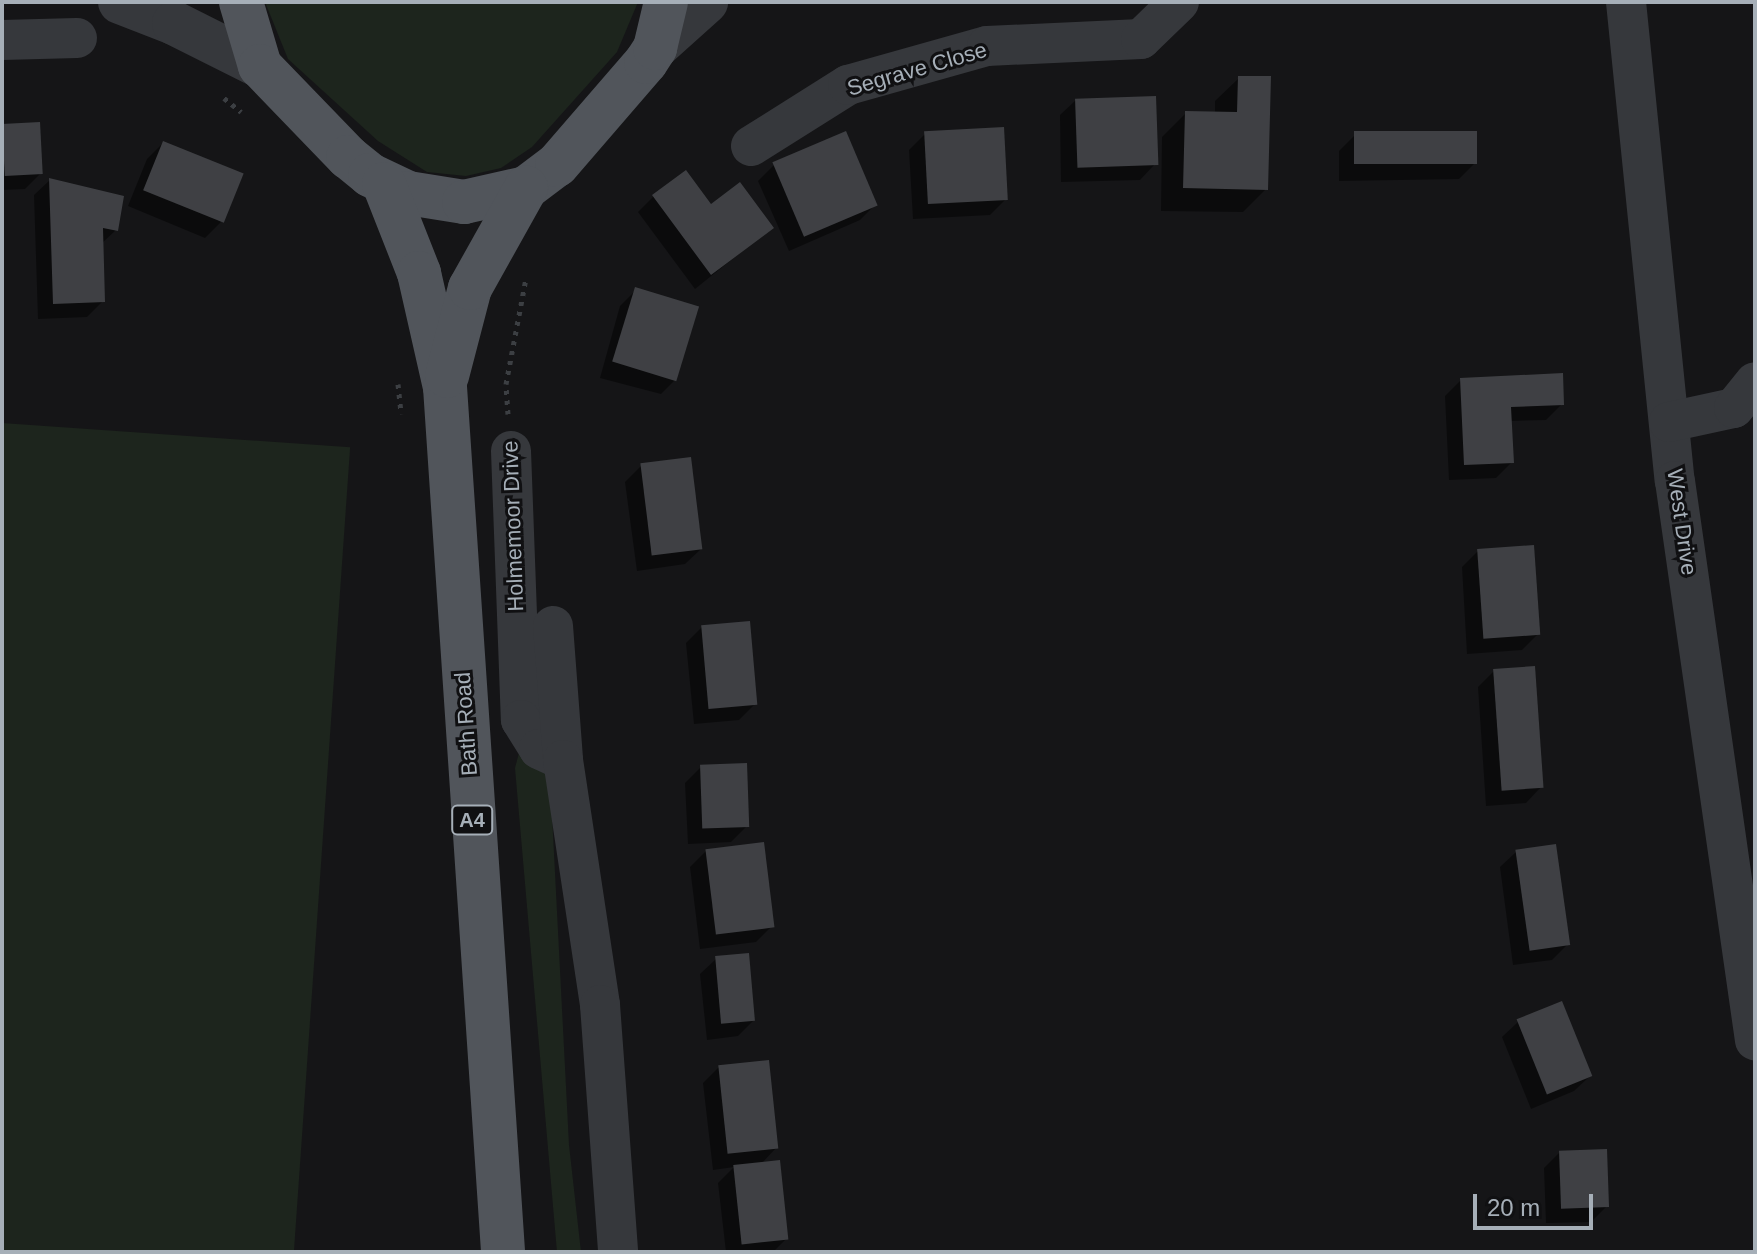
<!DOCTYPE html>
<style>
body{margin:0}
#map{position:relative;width:1757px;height:1254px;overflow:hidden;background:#151517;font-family:Arial,sans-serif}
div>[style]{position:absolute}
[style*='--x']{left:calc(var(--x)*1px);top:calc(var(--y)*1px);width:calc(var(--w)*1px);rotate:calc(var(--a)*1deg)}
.green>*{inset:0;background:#1d251d;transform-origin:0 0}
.shadow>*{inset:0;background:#0007}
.building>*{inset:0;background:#3f4044;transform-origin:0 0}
.path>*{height:5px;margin-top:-2.5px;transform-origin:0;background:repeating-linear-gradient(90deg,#3c3f43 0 4px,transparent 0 10px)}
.minor>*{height:40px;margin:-20px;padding:0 20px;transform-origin:20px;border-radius:20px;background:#36383c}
.tertiary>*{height:44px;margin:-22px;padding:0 22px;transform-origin:22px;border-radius:22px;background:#36383c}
.primary>*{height:44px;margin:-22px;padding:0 22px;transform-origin:22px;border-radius:22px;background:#51555b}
span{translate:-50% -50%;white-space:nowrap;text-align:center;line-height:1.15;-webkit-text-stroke:6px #101012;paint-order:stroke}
.shield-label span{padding:2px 6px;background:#101012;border:2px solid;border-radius:6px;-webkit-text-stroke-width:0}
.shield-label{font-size:20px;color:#a6afb8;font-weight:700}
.street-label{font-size:22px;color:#a6afb8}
.frame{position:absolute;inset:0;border:4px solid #a6afb8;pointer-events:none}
.scale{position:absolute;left:1473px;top:1194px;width:120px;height:36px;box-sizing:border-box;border:4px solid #a6afb8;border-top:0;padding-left:10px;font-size:24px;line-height:28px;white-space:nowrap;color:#a6afb8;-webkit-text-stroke:6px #101012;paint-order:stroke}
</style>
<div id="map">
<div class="green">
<div style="clip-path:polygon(265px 2px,638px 2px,617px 52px,532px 147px,501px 168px,466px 176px,427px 172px,378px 141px,288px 59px)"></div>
<div style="left:2px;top:423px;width:349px;height:829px;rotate:4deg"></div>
<div style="clip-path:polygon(544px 659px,569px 1145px,581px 1252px,557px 1252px,515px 768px)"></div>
</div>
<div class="shadow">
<div style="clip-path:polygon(1239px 78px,1266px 189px,1243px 212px,1161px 211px,1162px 137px,1186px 113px,1215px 114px,1215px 101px)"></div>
<div style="clip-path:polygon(1076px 100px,1155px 164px,1140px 180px,1061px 182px,1060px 115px)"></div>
<div style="clip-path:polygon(2px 126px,41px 173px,25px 189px,2px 190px)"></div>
<div style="clip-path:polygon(925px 134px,1006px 199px,990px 215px,913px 219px,909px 150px)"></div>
<div style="clip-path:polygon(1355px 135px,1475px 163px,1459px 179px,1339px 181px,1339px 151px)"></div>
<div style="clip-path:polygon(163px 143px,221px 222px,205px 238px,128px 206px,147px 159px)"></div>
<div style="clip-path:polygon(774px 165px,876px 204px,860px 220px,789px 251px,758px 181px)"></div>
<div style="clip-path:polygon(50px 180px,116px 230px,101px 244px,103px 301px,87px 317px,38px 319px,34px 195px)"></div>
<div style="clip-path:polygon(654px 196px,711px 207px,771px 228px,695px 289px,638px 212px)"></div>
<div style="clip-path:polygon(636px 290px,676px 379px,661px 394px,600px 378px,620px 306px)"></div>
<div style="clip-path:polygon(1461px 380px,1562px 404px,1546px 420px,1509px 421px,1512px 462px,1496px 478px,1449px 480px,1445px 396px)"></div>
<div style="clip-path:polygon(641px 466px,701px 549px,685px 564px,637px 571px,625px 482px)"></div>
<div style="clip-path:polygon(1478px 551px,1538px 634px,1522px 650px,1467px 654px,1462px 567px)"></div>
<div style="clip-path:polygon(702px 627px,755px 704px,739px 720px,694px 724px,686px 643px)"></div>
<div style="clip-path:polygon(1494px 671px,1541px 787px,1526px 803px,1486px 806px,1478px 687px)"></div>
<div style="clip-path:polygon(701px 767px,747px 826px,731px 842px,688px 844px,685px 783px)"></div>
<div style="clip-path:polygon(706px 851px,772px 926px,756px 942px,700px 949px,690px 867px)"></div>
<div style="clip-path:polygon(1516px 852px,1568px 944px,1552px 960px,1513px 965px,1500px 867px)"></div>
<div style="clip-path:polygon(716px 959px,753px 1021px,738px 1036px,707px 1040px,700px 974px)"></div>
<div style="clip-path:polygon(1518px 1022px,1590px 1076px,1574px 1091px,1531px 1109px,1502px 1037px)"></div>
<div style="clip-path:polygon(719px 1067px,776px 1148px,761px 1164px,787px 1238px,773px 1252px,726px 1252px,718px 1183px,734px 1167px,713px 1170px,703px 1083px)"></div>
<div style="clip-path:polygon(1560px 1152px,1607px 1206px,1591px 1222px,1546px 1223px,1544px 1168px)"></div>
</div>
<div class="building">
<div style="clip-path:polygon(1238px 76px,1271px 76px,1268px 190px,1183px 188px,1185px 111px,1237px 112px)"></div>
<div style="left:1156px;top:96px;width:69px;height:81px;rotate:88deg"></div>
<div style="left:40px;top:122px;width:52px;height:38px;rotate:87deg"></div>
<div style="left:1004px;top:127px;width:73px;height:80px;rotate:87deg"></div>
<div style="left:846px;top:131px;width:81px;height:80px;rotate:67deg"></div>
<div style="left:1477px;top:131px;width:33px;height:123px;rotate:90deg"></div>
<div style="left:163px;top:141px;width:87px;height:53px;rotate:22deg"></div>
<div style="clip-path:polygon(686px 170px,711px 204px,740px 182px,774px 228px,711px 275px,652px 195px)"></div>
<div style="clip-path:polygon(49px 178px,124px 196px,118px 231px,103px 228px,105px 302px,53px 304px)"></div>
<div style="left:635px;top:287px;width:67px;height:78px;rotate:17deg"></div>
<div style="clip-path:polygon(1563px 373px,1564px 405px,1511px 407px,1514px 463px,1464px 465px,1460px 378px)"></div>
<div style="left:691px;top:457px;width:93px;height:51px;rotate:83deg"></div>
<div style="left:1534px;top:545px;width:90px;height:57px;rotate:86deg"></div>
<div style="left:750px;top:621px;width:84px;height:49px;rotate:85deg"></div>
<div style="left:1535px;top:666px;width:122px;height:42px;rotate:86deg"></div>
<div style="left:747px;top:763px;width:64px;height:47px;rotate:88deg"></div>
<div style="left:764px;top:842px;width:86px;height:59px;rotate:83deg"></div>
<div style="left:1556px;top:844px;width:102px;height:41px;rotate:82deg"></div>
<div style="left:749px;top:953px;width:68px;height:34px;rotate:85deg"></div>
<div style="left:1562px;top:1001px;width:81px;height:49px;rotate:68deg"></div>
<div style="left:769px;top:1060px;width:89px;height:51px;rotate:84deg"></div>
<div style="left:1607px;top:1149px;width:58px;height:48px;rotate:88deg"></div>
<div style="left:780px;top:1160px;width:80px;height:47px;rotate:84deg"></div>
</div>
<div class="path">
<div style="--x:224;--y:98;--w:22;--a:39"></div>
<div style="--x:398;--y:384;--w:30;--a:84"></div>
<div style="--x:508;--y:414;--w:30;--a:-94"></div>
<div style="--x:506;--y:384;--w:108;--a:-79.3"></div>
</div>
<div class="minor">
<div style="--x:1626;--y:2;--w:481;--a:84.2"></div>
<div style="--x:1675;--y:481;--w:565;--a:81.86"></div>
<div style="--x:2;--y:40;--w:75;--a:-1.5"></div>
<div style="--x:751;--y:146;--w:115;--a:-32.2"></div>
<div style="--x:848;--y:85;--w:144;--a:-15.7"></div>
<div style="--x:987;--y:46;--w:154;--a:-2.6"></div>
<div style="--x:1141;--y:39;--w:53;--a:-44.2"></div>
<div style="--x:1669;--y:422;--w:66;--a:-12.2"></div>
<div style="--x:1734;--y:408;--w:33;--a:-51"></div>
<div style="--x:511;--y:451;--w:269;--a:87.9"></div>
<div style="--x:521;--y:720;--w:34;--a:58"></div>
<div style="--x:539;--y:749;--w:26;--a:25"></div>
<div style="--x:553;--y:626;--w:134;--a:85.7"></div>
<div style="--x:563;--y:760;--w:248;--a:81.4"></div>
<div style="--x:600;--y:1005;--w:248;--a:85.8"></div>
</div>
<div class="tertiary">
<div style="--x:120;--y:2;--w:58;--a:21.3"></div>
<div style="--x:174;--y:23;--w:96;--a:26.6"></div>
<div style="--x:655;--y:48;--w:69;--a:-42"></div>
</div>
<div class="primary">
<div style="--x:241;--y:2;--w:67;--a:73.5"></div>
<div style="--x:260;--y:66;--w:127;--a:46"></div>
<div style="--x:348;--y:157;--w:28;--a:39"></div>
<div style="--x:370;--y:175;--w:42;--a:25.3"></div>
<div style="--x:408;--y:193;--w:57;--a:9.1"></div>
<div style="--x:464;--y:202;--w:64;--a:-12.7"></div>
<div style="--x:526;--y:188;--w:39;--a:-37"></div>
<div style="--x:557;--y:165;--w:136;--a:-49.2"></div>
<div style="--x:646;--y:62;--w:17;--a:-57"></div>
<div style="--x:655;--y:48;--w:47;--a:-76.6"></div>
<div style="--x:384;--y:184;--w:96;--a:68.5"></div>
<div style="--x:419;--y:273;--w:117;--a:77.2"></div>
<div style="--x:445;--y:387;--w:867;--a:86.16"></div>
<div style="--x:447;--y:376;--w:91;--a:-75.4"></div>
<div style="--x:470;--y:288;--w:115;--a:-60.8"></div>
</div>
<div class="shield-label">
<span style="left:472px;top:820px">A4</span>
</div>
<div class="street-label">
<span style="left:917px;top:69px;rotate:-16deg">Segrave Close</span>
<span style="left:1682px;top:522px;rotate:82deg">West Drive</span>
<span style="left:513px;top:526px;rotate:-92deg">Holmemoor Drive</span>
<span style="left:466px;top:724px;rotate:-94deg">Bath Road</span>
</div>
<div class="frame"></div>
<div class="scale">20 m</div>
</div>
